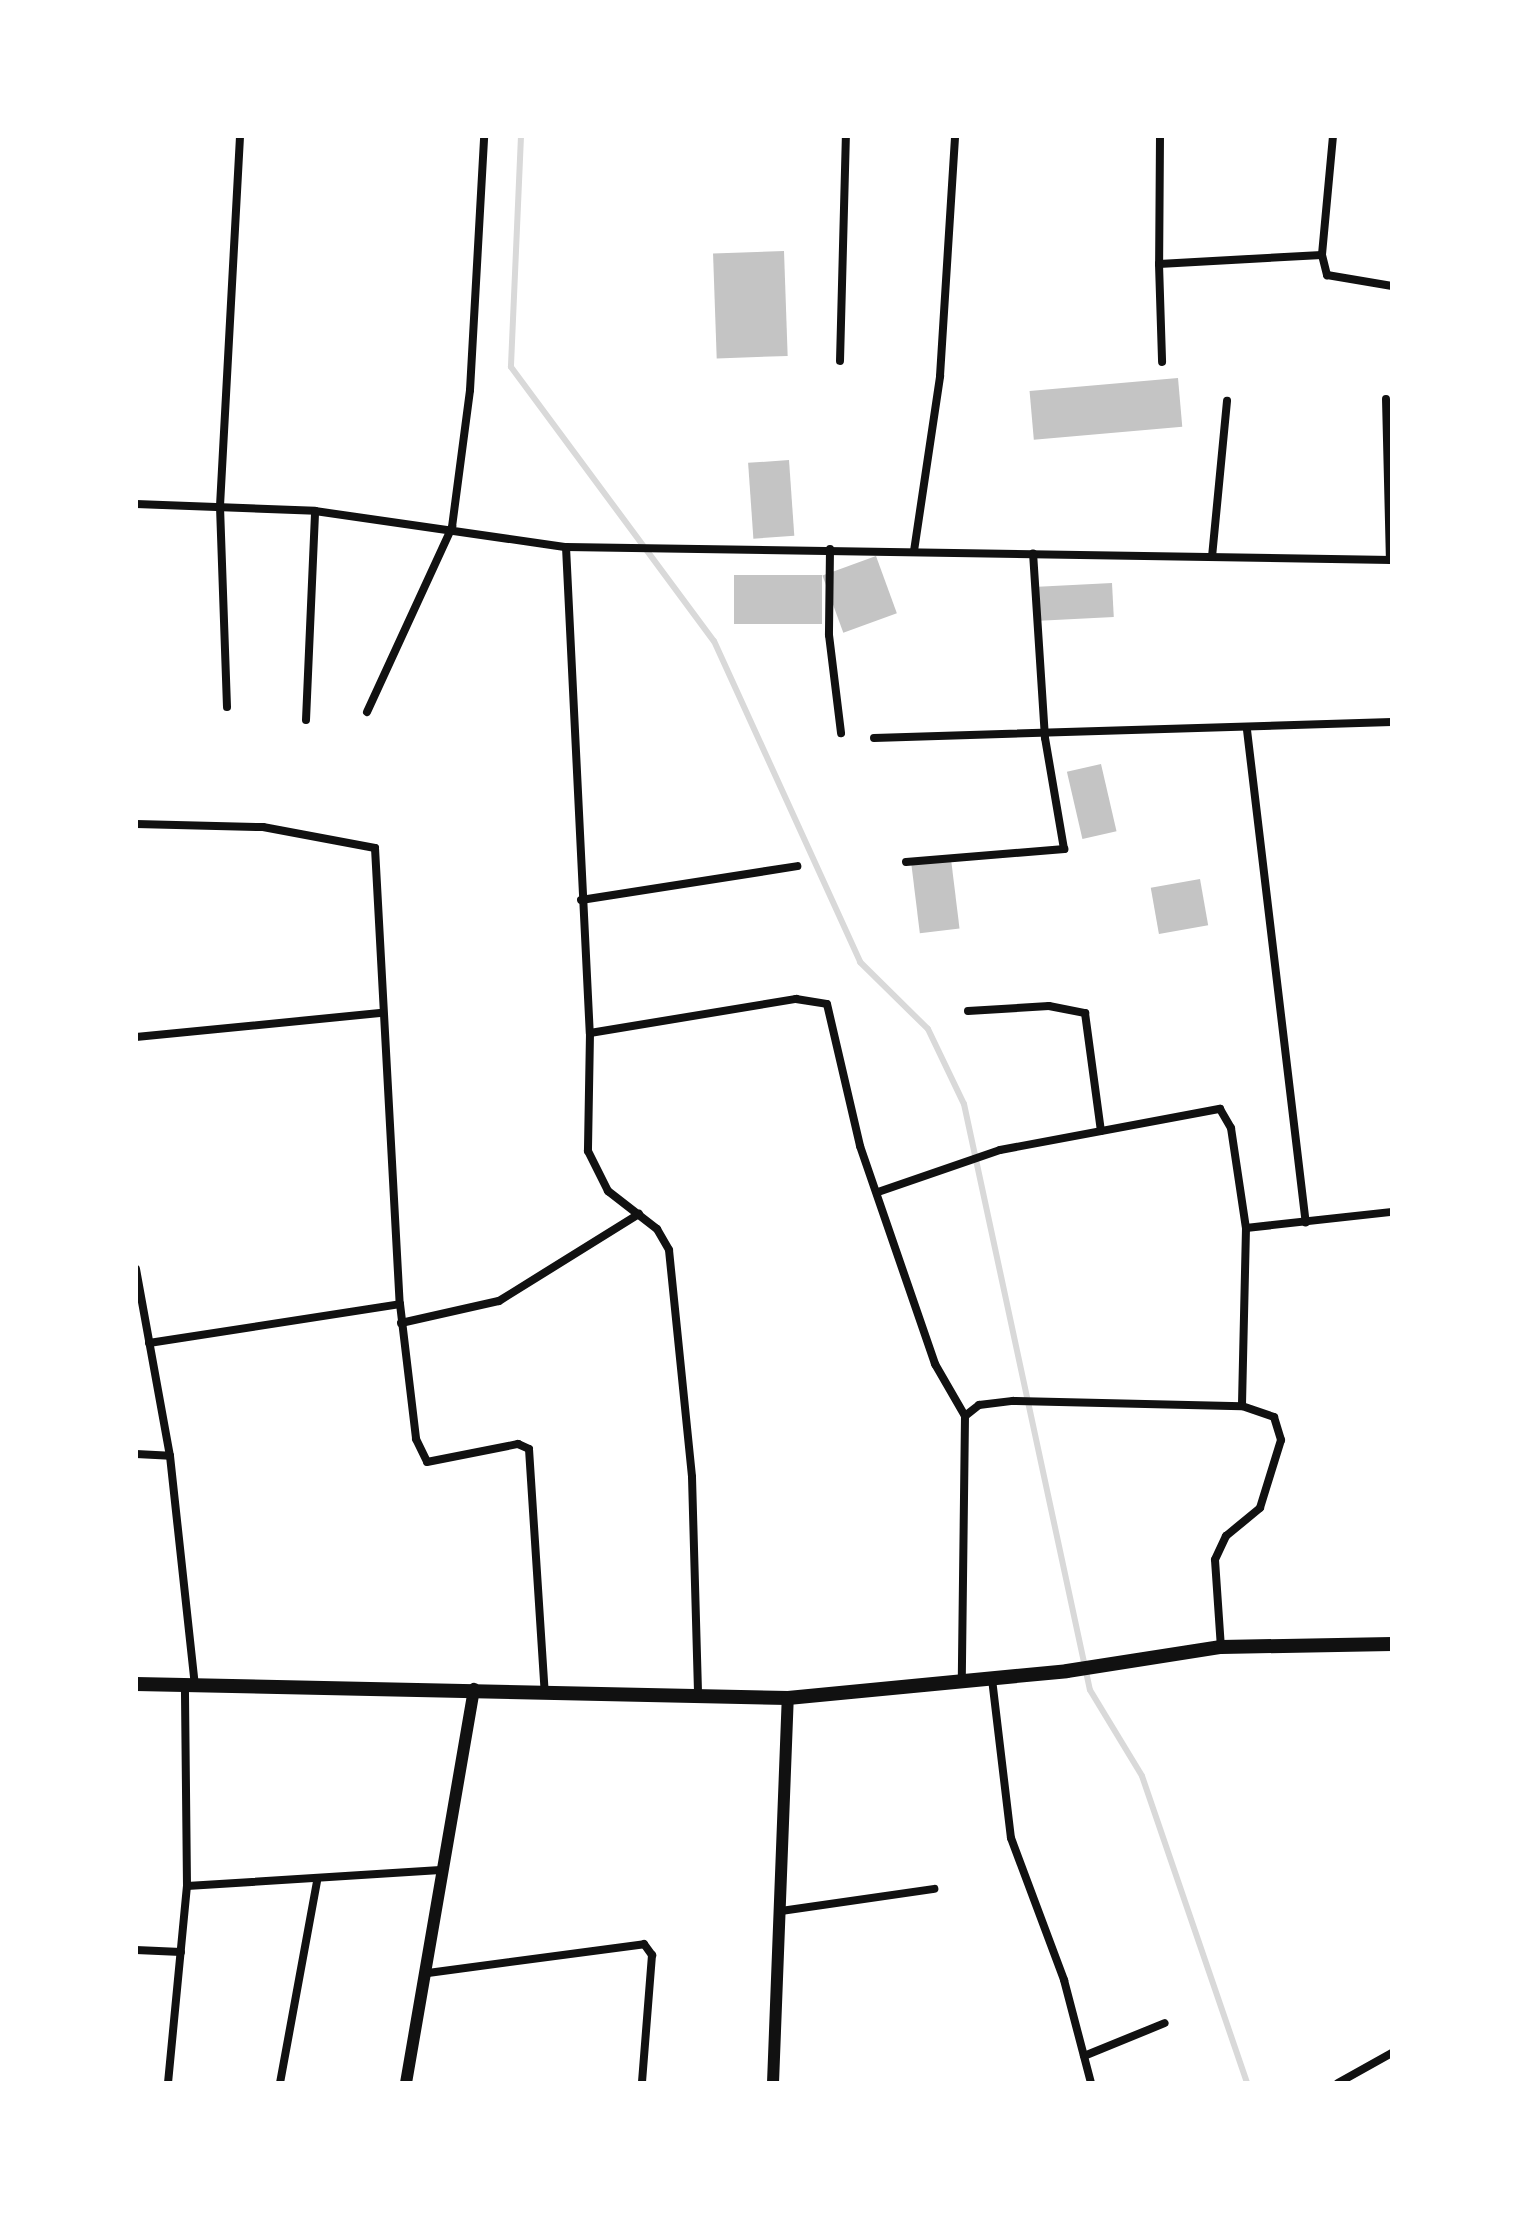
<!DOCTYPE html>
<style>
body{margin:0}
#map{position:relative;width:1528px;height:2219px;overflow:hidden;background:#fff;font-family:Overpass,sans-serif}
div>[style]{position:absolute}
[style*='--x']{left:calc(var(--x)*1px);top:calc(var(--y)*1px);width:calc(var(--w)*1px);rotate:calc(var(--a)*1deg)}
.stream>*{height:6px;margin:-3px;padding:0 3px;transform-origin:3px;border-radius:3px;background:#d9d9d9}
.building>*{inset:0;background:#c4c4c4;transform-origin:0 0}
.minor>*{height:8px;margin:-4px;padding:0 4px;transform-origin:4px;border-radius:4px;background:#111}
.tertiary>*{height:12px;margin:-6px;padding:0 6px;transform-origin:6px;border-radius:6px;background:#111}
.secondary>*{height:14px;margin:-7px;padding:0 7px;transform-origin:7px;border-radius:7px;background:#111}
span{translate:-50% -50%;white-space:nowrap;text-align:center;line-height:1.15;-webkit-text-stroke:6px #fff;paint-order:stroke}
.frame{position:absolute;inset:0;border:138px solid #fff;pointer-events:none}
</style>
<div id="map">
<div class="stream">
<div style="--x:521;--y:136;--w:231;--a:92.5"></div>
<div style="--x:511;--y:367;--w:341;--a:53.5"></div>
<div style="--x:714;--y:641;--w:353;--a:65.5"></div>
<div style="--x:860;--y:962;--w:95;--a:44.6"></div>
<div style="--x:928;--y:1029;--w:83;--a:64.4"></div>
<div style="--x:964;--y:1104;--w:599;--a:77.87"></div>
<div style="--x:1090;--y:1690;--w:100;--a:58.8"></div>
<div style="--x:1142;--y:1776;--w:324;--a:71.1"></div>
</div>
<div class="building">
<div style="left:784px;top:251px;width:105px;height:71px;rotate:88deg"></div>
<div style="left:1178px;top:378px;width:49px;height:149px;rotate:85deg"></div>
<div style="left:789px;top:460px;width:76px;height:41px;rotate:86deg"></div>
<div style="left:876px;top:556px;width:61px;height:57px;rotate:70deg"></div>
<div style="left:822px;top:575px;width:49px;height:88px;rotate:90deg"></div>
<div style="left:1112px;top:583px;width:34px;height:74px;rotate:87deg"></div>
<div style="left:1101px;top:764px;width:69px;height:35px;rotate:77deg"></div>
<div style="left:951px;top:859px;width:70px;height:40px;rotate:83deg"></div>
<div style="left:1200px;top:879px;width:47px;height:50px;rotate:80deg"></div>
</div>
<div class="minor">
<div style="--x:1160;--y:136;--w:128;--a:90.4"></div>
<div style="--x:1159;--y:264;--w:163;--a:-3.2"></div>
<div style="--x:1333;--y:136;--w:120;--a:95.3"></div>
<div style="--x:1322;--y:255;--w:21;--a:76"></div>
<div style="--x:1327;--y:275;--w:66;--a:9.6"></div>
<div style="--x:1159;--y:264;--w:98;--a:88.2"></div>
<div style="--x:840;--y:361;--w:225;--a:-88.5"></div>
<div style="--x:1386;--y:399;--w:161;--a:88.6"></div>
<div style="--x:136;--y:504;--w:179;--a:2.2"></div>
<div style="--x:315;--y:511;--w:254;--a:8.2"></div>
<div style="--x:566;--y:547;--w:826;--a:0.9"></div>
<div style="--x:566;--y:547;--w:487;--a:87.2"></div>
<div style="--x:590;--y:1033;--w:118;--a:91"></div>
<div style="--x:588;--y:1151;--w:45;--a:63.4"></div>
<div style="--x:608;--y:1191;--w:62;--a:37.8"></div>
<div style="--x:657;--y:1229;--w:24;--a:60"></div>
<div style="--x:669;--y:1250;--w:228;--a:84.2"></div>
<div style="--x:692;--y:1477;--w:217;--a:88.4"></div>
<div style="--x:830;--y:549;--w:86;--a:90.7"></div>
<div style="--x:829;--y:635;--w:99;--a:83"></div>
<div style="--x:914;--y:551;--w:177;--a:-81.5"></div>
<div style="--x:940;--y:376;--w:240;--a:-86.4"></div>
<div style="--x:1212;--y:557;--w:157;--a:-84.5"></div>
<div style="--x:227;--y:707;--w:201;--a:-92"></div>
<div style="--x:220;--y:506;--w:371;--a:-86.9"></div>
<div style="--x:367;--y:712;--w:204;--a:-65.3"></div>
<div style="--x:452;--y:527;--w:138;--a:-82.5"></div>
<div style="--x:470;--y:390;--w:254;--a:-86.8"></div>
<div style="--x:306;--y:720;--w:209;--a:-87.5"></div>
<div style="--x:1247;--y:730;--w:496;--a:83.2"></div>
<div style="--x:874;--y:738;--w:518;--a:-1.77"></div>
<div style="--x:136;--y:824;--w:127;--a:1.4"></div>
<div style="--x:263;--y:827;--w:114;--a:10.6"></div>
<div style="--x:375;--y:848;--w:457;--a:86.9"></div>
<div style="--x:400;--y:1304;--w:136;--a:83.2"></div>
<div style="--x:416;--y:1439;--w:25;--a:64"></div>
<div style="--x:427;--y:1462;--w:93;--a:-11.2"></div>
<div style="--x:518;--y:1444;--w:12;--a:24"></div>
<div style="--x:529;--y:1449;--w:246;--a:86.3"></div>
<div style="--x:906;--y:862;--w:159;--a:-4.7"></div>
<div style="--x:1064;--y:849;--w:113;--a:-99.7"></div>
<div style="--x:1045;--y:738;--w:185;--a:-93.7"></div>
<div style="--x:581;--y:900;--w:219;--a:-8.9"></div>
<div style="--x:968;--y:1011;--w:81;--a:-3.5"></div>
<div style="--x:1049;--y:1006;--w:37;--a:11"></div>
<div style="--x:1085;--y:1013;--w:119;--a:82.3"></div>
<div style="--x:590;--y:1033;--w:209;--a:-9.4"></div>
<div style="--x:796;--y:999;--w:31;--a:9"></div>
<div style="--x:827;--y:1004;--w:146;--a:76.9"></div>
<div style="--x:860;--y:1146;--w:231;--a:71"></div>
<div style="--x:935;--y:1364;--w:60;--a:60"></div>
<div style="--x:965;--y:1416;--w:262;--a:90.7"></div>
<div style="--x:136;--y:1037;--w:245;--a:-5.6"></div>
<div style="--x:878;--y:1192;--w:129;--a:-19"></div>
<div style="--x:1000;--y:1150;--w:224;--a:-10.6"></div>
<div style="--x:1220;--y:1109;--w:22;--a:60"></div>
<div style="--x:1231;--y:1128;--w:101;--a:81.5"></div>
<div style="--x:1246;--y:1228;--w:178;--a:91.3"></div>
<div style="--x:1246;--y:1228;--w:147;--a:-6.3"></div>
<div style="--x:136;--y:1269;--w:190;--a:79.7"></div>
<div style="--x:170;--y:1456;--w:231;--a:83.8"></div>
<div style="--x:401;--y:1323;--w:100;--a:-12.7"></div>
<div style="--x:499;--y:1301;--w:165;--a:-31.9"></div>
<div style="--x:149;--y:1343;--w:254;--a:-8.8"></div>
<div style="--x:965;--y:1416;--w:18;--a:-38"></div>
<div style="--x:979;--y:1405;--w:34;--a:-7"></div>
<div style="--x:1013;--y:1401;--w:229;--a:1.3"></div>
<div style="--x:1242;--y:1406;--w:34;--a:19"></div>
<div style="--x:1274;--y:1417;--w:24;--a:73"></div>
<div style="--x:1281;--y:1440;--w:71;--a:107.2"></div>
<div style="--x:1260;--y:1508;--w:44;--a:140.5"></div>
<div style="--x:1226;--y:1536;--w:26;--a:115"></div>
<div style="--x:1215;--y:1560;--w:87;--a:86.1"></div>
<div style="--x:136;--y:1454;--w:34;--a:3"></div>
<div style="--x:992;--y:1679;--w:160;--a:83.2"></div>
<div style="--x:1011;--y:1838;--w:152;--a:69.5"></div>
<div style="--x:1064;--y:1980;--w:106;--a:75.3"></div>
<div style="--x:187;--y:1886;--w:254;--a:-3.6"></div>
<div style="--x:781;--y:1911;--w:155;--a:-8.2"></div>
<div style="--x:136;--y:1950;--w:45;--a:2.5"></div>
<div style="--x:428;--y:1973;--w:218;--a:-7.6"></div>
<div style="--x:644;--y:1944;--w:14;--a:54"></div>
<div style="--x:652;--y:1955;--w:128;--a:94.5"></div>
<div style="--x:1084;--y:2056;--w:87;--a:-22.2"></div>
<div style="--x:168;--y:2083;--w:198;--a:-84.5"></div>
<div style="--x:187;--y:1886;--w:201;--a:-90.6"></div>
<div style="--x:280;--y:2083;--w:205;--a:-79.6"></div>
<div style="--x:1338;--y:2083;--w:62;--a:-29.1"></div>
</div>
<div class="tertiary">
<div style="--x:406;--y:2083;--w:400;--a:-80.2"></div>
<div style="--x:773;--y:2083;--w:385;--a:-87.8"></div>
</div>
<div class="secondary">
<div style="--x:136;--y:1684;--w:652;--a:1.23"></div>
<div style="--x:788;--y:1698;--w:280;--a:-5.5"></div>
<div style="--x:1067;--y:1671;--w:156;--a:-8.9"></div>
<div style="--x:1221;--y:1647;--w:171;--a:-1"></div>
</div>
<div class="frame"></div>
</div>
